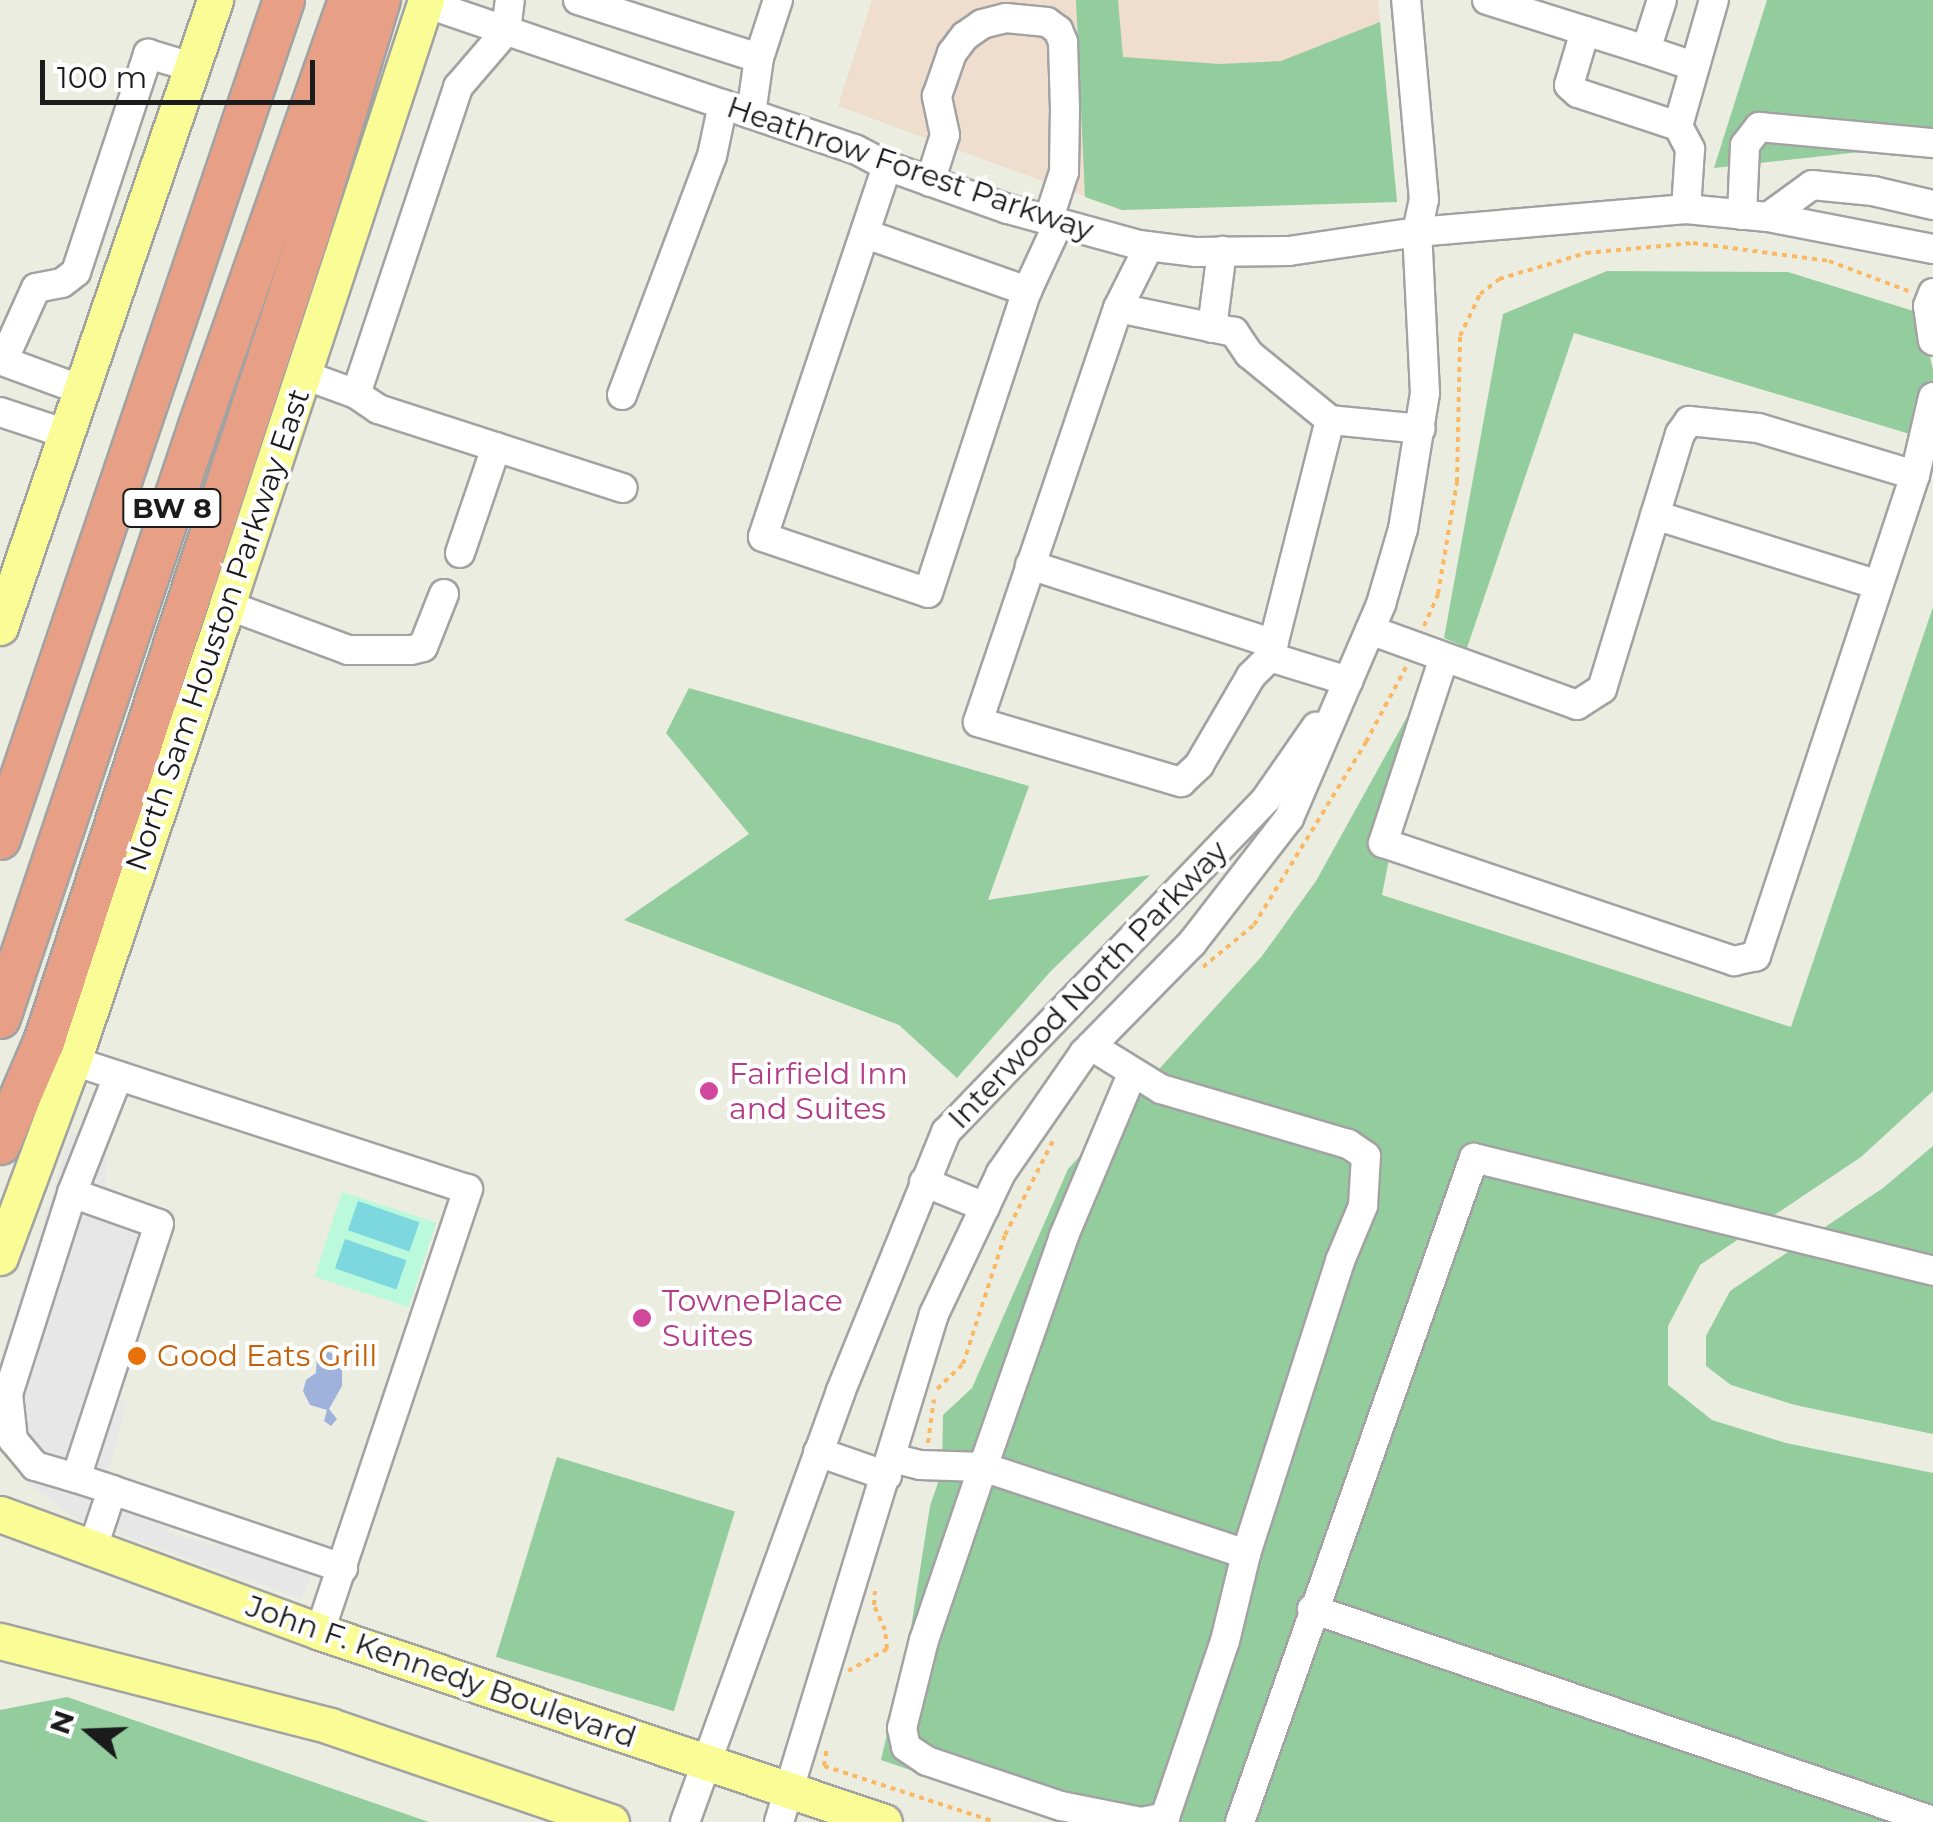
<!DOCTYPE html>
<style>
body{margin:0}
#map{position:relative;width:1933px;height:1822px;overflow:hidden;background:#ebede0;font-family:Montserrat,sans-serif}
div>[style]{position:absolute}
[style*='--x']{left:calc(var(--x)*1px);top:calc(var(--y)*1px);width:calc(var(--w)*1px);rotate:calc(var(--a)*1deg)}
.commercial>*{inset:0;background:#efdece}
.forest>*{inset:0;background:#94cd9d;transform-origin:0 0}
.park>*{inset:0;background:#bbf9dc;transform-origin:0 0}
.pitch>*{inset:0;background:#7cd7de;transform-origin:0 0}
.parking>*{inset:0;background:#e7e7e7}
.water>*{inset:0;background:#9fb2dc}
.path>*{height:4px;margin-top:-2px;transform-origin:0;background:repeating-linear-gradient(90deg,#fbb863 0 5px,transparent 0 10px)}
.roads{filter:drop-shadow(2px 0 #a2a2a2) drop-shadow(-2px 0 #a2a2a2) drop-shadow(0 2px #a2a2a2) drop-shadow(0 -2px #a2a2a2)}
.minor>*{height:28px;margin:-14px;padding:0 14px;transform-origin:14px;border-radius:14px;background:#fff}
.major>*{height:35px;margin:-17.5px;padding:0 17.5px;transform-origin:17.5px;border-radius:17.5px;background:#fafd95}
.highway>*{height:40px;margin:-20px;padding:0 20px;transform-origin:20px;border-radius:20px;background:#e7a086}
.dots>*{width:28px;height:28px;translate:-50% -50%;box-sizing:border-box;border:5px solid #fff;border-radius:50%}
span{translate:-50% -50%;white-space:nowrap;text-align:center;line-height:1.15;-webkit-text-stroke:8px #fff;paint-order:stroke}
.shield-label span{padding:2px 8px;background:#fff;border:2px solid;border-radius:8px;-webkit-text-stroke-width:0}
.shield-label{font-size:28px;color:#1b1b1b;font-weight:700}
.street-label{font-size:30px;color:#1b1b1b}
.hotel-label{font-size:30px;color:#b23c85}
.left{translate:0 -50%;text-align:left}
.food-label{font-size:30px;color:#c56008}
.north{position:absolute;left:40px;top:1682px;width:100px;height:100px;-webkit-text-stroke:8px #fff;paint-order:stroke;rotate:289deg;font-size:28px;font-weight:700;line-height:40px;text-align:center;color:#1b1b1b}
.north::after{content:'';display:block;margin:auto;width:35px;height:45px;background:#1b1b1b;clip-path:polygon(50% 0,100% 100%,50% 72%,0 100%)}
.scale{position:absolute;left:40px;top:60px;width:275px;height:45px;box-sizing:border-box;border:5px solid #1b1b1b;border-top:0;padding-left:12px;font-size:30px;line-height:35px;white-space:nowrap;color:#1b1b1b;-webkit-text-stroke:8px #fff;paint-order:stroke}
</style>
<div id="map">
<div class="commercial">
<div style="clip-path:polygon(872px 0,1378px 0,1397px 202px,1122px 210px,838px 106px)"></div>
</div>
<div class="forest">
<div style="clip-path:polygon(1076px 0,1118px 0,1123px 57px,1220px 64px,1281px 61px,1380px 22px,1397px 202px,1122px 210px,1085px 197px)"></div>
<div style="clip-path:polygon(1767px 0,1933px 0,1933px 144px,1714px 168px)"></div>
<div style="clip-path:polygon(1607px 271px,1788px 272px,1920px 313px,1933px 370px,1933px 441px,1574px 333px,1467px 648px,1444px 638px,1503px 314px)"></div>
<div style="clip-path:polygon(1933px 607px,1933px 1091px,1861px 1157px,1700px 1265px,1668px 1326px,1668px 1385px,1712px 1420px,1786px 1443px,1933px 1473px,1933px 1822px,1063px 1822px,881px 1760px,910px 1634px,930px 1506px,942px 1471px,943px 1415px,972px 1388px,1068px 1169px,1262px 956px,1316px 881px,1423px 688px,1382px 895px,1791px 1027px)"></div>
<div style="clip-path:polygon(689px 688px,1029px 786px,988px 900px,1150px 875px,1050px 972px,957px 1078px,899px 1025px,624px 920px,749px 834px,666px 733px)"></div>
<div style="clip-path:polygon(1933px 1146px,1933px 1434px,1795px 1405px,1731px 1385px,1706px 1366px,1706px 1336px,1730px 1291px,1883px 1188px)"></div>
<div style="left:557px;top:1457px;width:186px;height:209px;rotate:17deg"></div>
<div style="clip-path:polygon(67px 1697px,429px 1822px,0 1822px,0 1710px)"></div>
</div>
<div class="park">
<div style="left:342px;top:1192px;width:99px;height:89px;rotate:18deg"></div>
</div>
<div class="pitch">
<div style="left:358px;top:1201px;width:65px;height:31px;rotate:19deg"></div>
<div style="left:345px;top:1239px;width:65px;height:31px;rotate:19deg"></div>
</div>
<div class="parking">
<div style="clip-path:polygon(71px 1133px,108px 1140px,105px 1186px,167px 1218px,107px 1394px,127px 1403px,107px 1474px,179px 1499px,166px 1532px,216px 1546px,219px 1513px,313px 1572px,301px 1599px,79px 1520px,29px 1484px,2px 1425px,3px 1353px)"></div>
</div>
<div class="water">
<div style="clip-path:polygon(327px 1351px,338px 1356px,342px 1369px,342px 1386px,329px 1409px,337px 1419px,331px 1426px,324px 1421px,327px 1410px,310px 1405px,303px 1391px,306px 1380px,316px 1373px,317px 1358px)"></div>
</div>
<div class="path">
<div style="--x:1424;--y:626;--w:35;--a:-66"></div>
<div style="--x:1438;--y:594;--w:114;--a:-80.4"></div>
<div style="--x:1457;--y:482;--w:146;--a:-88.8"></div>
<div style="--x:1460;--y:336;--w:47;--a:-64.5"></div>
<div style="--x:1480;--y:294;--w:24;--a:-38"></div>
<div style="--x:1499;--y:279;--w:91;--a:-16.6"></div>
<div style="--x:1586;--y:253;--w:107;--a:-5.3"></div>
<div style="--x:1693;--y:243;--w:137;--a:7.5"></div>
<div style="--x:1829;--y:261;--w:85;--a:20.8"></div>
<div style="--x:1203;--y:967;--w:66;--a:-39.5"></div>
<div style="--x:1254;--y:925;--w:215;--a:-58.5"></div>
<div style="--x:1366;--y:742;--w:85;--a:-61.9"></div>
<div style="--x:937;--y:1389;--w:36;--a:-44"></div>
<div style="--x:963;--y:1364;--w:136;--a:-72"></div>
<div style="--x:1005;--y:1235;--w:108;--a:-63"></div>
<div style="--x:928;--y:1443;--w:44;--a:-82.2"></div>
<div style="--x:848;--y:1671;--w:45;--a:-29.4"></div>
<div style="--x:887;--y:1649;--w:19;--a:-96"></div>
<div style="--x:885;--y:1630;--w:27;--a:-114"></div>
<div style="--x:874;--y:1605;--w:14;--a:-86"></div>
<div style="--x:824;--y:1766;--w:20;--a:-81"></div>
<div style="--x:824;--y:1766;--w:180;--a:18.1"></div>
</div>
<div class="roads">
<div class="minor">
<div style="--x:578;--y:0;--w:190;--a:17.8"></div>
<div style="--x:759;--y:58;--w:61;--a:-71.9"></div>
<div style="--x:1487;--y:0;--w:167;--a:17.5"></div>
<div style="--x:1646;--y:50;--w:52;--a:-72.3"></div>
<div style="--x:425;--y:3;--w:454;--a:18.8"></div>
<div style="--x:855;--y:149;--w:36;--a:28"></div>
<div style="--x:887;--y:166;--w:128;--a:19.6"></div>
<div style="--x:1008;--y:209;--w:136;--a:15.4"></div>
<div style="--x:1139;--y:245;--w:56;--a:7.1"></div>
<div style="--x:1195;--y:252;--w:94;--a:-0.6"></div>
<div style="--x:1289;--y:251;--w:129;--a:-8.4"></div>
<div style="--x:1417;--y:232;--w:270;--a:-4.9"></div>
<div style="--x:1686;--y:209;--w:82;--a:5.6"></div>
<div style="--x:1768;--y:217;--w:168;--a:11"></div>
<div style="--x:1585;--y:31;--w:56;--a:106.5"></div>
<div style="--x:1569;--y:85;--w:12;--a:42"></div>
<div style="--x:1578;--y:93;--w:105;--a:18.3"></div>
<div style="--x:1678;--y:126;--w:26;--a:62"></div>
<div style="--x:1690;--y:149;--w:60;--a:93.8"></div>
<div style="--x:1646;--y:50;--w:50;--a:18.8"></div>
<div style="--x:751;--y:114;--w:57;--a:-81.9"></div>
<div style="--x:1678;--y:126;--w:131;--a:-74.1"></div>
<div style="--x:887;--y:166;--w:391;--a:108.5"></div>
<div style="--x:763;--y:537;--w:174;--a:18.7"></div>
<div style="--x:928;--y:593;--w:318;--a:-71.9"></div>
<div style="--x:1027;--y:291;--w:74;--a:-65.2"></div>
<div style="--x:930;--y:182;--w:49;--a:-72.3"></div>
<div style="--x:945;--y:135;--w:40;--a:-102"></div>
<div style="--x:937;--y:96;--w:46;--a:-70.8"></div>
<div style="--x:952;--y:53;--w:21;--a:-53"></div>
<div style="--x:965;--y:36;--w:21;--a:-35"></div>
<div style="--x:982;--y:24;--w:25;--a:-14"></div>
<div style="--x:1006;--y:18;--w:41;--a:5.6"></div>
<div style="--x:1047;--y:22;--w:14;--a:36"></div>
<div style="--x:1058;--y:30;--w:13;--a:67"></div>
<div style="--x:1063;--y:42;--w:66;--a:88.3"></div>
<div style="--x:1065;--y:108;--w:64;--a:90.9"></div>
<div style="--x:1064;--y:172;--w:52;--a:108.1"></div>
<div style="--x:1742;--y:215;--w:70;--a:-87.5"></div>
<div style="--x:1745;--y:145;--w:23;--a:-52"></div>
<div style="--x:1759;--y:127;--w:175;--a:5.3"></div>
<div style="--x:1768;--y:217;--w:54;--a:-36"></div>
<div style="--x:1812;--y:185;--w:61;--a:5.6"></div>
<div style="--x:1873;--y:191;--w:62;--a:13.1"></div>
<div style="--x:866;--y:234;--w:171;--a:19.5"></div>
<div style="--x:1933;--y:293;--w:14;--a:111"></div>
<div style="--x:1928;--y:306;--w:35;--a:82"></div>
<div style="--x:1118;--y:308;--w:69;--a:-63.4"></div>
<div style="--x:1212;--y:328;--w:78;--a:-82.6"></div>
<div style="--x:0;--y:360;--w:84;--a:20.2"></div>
<div style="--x:3;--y:361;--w:80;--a:-65.7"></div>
<div style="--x:36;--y:288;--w:26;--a:-11"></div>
<div style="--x:62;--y:283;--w:18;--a:-38"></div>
<div style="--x:76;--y:272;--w:230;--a:-71.7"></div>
<div style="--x:148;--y:54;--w:46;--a:16.5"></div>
<div style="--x:304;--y:375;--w:55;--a:20.1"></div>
<div style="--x:356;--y:394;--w:324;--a:-71.6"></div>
<div style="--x:458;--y:87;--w:74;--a:-49.4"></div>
<div style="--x:506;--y:31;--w:31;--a:-83"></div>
<div style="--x:356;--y:394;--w:27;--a:34"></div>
<div style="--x:378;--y:409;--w:257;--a:17.9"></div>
<div style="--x:622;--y:395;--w:255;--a:-69.4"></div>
<div style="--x:712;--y:156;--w:53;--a:-78.1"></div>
<div style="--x:0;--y:412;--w:67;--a:18.2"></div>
<div style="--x:1330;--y:420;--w:91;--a:5.6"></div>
<div style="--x:1915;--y:475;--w:80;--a:-77"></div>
<div style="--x:1655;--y:515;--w:234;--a:17.4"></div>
<div style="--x:460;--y:553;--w:112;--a:-71.2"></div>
<div style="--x:1030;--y:565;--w:256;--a:17.9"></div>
<div style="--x:227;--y:605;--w:129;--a:20.4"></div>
<div style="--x:348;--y:650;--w:63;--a:0"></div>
<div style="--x:411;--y:650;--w:12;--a:-14"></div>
<div style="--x:423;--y:647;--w:57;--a:-68.4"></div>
<div style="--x:1370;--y:630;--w:220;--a:19.9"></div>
<div style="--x:1577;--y:705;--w:30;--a:-33"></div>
<div style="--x:1602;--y:689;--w:267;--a:-73"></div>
<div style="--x:1680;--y:434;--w:16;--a:-55"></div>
<div style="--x:1689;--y:421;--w:69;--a:5.8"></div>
<div style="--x:1758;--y:428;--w:164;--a:16.7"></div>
<div style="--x:1915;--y:475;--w:507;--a:108.29"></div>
<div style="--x:1756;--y:956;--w:23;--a:167"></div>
<div style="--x:1734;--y:961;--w:370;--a:-161.4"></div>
<div style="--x:1383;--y:843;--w:195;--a:-71.8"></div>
<div style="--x:1270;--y:657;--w:244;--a:-75.8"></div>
<div style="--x:1330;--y:420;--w:104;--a:-140.8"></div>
<div style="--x:1249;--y:354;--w:27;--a:-124"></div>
<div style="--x:1234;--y:332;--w:118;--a:-168.3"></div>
<div style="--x:1118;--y:308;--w:437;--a:108.7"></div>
<div style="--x:978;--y:722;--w:212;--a:16.5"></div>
<div style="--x:1181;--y:782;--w:25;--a:-43"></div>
<div style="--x:1199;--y:765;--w:103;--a:-59.7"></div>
<div style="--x:1251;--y:676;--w:27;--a:-45"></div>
<div style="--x:1270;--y:657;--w:82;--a:17.1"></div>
<div style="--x:73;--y:1061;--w:415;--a:18"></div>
<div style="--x:468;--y:1189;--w:467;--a:108.5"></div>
<div style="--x:1132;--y:1074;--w:176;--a:112.8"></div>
<div style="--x:1064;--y:1236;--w:245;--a:109.3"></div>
<div style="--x:983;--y:1467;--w:277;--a:18.3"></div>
<div style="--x:924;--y:1182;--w:66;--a:22.3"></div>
<div style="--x:72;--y:1193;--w:126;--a:-68.5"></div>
<div style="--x:818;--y:1452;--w:73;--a:19.2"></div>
<div style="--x:892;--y:1458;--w:29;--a:14"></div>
<div style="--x:920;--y:1465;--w:63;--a:1.8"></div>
<div style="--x:983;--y:1467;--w:183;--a:108.8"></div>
<div style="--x:924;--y:1640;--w:91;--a:104"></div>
<div style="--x:902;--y:1728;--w:19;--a:78"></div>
<div style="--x:906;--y:1747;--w:25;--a:34"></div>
<div style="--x:927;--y:1761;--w:141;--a:18.6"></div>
<div style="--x:1061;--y:1806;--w:83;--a:11.2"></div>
<div style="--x:1142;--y:1822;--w:24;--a:-12"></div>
<div style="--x:1165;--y:1817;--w:186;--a:-71.2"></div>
<div style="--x:1225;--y:1641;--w:89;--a:-76.4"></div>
<div style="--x:1246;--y:1554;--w:308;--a:-72.2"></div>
<div style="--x:1340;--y:1261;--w:60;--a:-67.3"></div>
<div style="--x:1363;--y:1206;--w:50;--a:-86.6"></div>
<div style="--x:1366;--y:1156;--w:22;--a:-146"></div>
<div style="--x:1348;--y:1144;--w:195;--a:-163.6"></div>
<div style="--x:1161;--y:1089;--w:82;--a:-148.4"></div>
<div style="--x:76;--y:1478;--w:43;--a:-163.7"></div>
<div style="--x:35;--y:1466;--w:34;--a:-130"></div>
<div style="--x:13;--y:1440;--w:46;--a:-96.2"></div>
<div style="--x:8;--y:1394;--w:211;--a:-72.3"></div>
<div style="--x:72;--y:1193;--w:92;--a:19.6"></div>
<div style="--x:159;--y:1224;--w:267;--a:108.1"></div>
<div style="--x:76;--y:1478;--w:38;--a:18"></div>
<div style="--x:112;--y:1490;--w:60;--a:108.4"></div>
<div style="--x:112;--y:1490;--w:244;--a:18.7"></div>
<div style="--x:1312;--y:1609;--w:656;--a:18.85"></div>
<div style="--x:685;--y:1822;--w:456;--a:-70.1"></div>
<div style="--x:840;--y:1393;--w:282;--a:-67.9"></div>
<div style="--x:946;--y:1132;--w:462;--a:-46.1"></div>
<div style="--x:1266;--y:799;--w:88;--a:-55.2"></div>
<div style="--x:779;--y:1822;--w:531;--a:-73.03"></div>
<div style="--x:934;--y:1314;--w:156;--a:-64.6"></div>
<div style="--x:1001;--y:1173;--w:146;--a:-55.3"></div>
<div style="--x:1084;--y:1053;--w:154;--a:-45.5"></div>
<div style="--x:1192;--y:943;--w:158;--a:-52.2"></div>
<div style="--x:1289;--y:818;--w:233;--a:-66.7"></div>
<div style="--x:1381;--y:604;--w:78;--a:-73.7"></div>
<div style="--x:1403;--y:529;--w:138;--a:-80.8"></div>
<div style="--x:1425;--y:393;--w:161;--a:-92.8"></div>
<div style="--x:1417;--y:232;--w:33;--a:-78"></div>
<div style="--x:1424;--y:200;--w:201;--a:-95.1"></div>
<div style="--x:1240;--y:1822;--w:704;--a:-70.59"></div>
<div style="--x:1474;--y:1158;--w:473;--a:13.8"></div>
</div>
<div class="major">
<div style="--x:0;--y:627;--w:663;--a:-71.07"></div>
<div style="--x:0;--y:1257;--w:209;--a:-69.6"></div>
<div style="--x:73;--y:1061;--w:481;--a:-71.3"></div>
<div style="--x:227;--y:605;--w:637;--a:-71.79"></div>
<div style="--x:0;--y:1514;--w:341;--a:20.2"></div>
<div style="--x:320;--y:1632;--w:595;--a:18.62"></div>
<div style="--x:0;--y:1641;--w:341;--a:14.4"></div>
<div style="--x:330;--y:1726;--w:297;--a:18.9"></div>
</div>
<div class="highway">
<div style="--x:0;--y:839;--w:886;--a:-71.3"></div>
<div style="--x:0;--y:1018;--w:625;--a:-71.42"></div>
<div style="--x:199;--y:426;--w:452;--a:-70.6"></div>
<div style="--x:0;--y:1144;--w:111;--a:-66.7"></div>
<div style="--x:44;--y:1042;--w:854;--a:-71.86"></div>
<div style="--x:310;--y:230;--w:240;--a:-73.1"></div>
</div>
</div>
<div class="dots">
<div style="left:709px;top:1091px;background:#d1479c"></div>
<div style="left:642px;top:1318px;background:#d1479c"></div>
<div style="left:137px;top:1356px;background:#e8710a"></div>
</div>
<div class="shield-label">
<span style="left:172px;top:508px">BW 8</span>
</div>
<div class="street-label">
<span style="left:910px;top:169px;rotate:19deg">Heathrow Forest Parkway</span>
<span style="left:218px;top:630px;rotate:-71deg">North Sam Houston Parkway East</span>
<span style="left:1088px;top:985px;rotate:-46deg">Interwood North Parkway</span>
<span style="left:441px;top:1672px;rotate:19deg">John F. Kennedy Boulevard</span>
</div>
<div class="hotel-label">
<span class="left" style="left:729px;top:1091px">Fairfield Inn<br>and Suites</span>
<span class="left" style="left:662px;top:1318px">TownePlace<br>Suites</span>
</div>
<div class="food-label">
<span class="left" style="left:157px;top:1356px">Good Eats Grill</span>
</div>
<div class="north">N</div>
<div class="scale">100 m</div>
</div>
